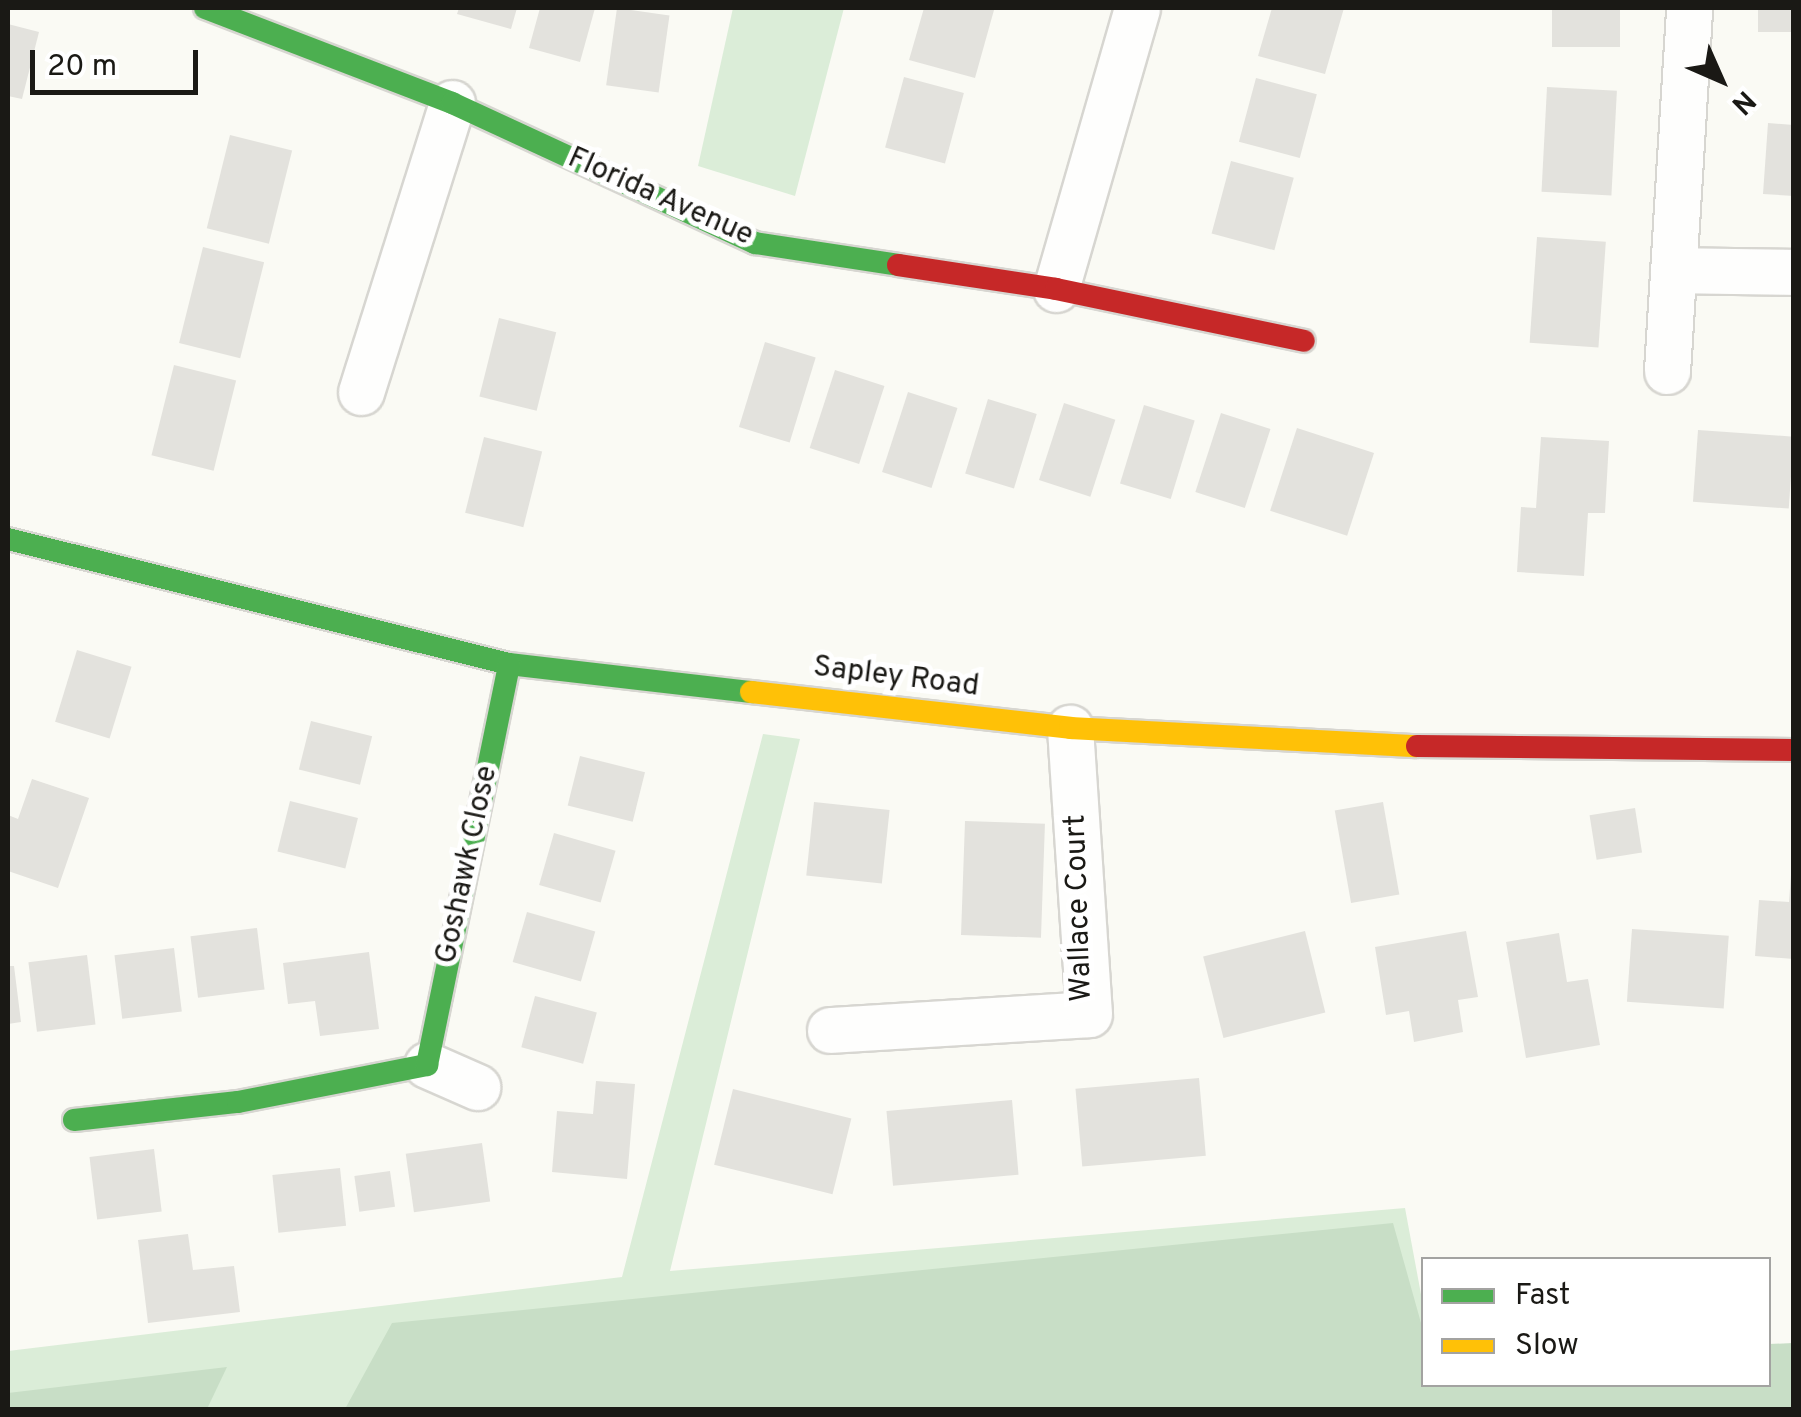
<!DOCTYPE html>
<style>
body{margin:0}
#map{position:relative;width:1801px;height:1417px;overflow:hidden;background:#fafaf4;font-family:Overpass,sans-serif}
div>[style]{position:absolute}
[style*='--x']{left:calc(var(--x)*1px);top:calc(var(--y)*1px);width:calc(var(--w)*1px);rotate:calc(var(--a)*1deg)}
.green>*{inset:0;background:#dbedd8}
.forest>*{inset:0;background:#c8dec6}
.building>*{inset:0;background:#e3e2dd;transform-origin:0 0}
.roads{filter:drop-shadow(2px 0 #d7d6d1) drop-shadow(-2px 0 #d7d6d1) drop-shadow(0 2px #d7d6d1) drop-shadow(0 -2px #d7d6d1)}
.street>*{height:45px;margin:-22.5px;padding:0 22.5px;transform-origin:22.5px;border-radius:22.5px;background:#fefefd}
.fast>*{height:22px;margin:-11px;padding:0 11px;transform-origin:11px;border-radius:11px;background:#4caf50}
.slow>*{height:22px;margin:-11px;padding:0 11px;transform-origin:11px;border-radius:11px;background:#ffc107}
.jam>*{height:22px;margin:-11px;padding:0 11px;transform-origin:11px;border-radius:11px;background:#c62828}
span{translate:-50% -50%;white-space:nowrap;text-align:center;line-height:1.15;-webkit-text-stroke:10px #fff;paint-order:stroke}
.street-label{font-size:30px;color:#1a1915}
.frame{position:absolute;inset:0;border:10px solid #1a1915;pointer-events:none}
.legend{position:absolute;left:1421px;top:1257px;width:350px;height:130px;box-sizing:border-box;background:#fff;border:2px solid #a3a3a1;margin:0;padding:12px 18px;list-style:none;font-size:30px;color:#1a1915}
.legend li{display:flex;align-items:center;gap:20px;height:50px}
.legend b{width:50px;border:2px solid #a3a3a1}
.north{position:absolute;left:1671px;top:30px;width:100px;height:100px;-webkit-text-stroke:8px #fff;paint-order:stroke;rotate:135deg;font-size:28px;font-weight:700;line-height:40px;text-align:center;color:#1a1915}
.north::after{content:'';display:block;margin:auto;width:35px;height:45px;background:#1a1915;clip-path:polygon(50% 0,100% 100%,50% 72%,0 100%)}
.scale{position:absolute;left:30px;top:50px;width:168px;height:45px;box-sizing:border-box;border:5px solid #1a1915;border-top:0;padding-left:12px;font-size:30px;line-height:35px;white-space:nowrap;color:#1a1915;-webkit-text-stroke:8px #fff;paint-order:stroke}
</style>
<div id="map">
<div class="green">
<div style="clip-path:polygon(733px 8px,844px 8px,795px 196px,698px 166px)"></div>
<div style="clip-path:polygon(763px 734px,800px 739px,670px 1271px,1405px 1208px,1423px 1305px,1424px 1384px,1444px 1409px,8px 1410px,8px 1351px,622px 1277px)"></div>
</div>
<div class="forest">
<div style="clip-path:polygon(1393px 1223px,1423px 1330px,1424px 1384px,1768px 1384px,1769px 1344px,1793px 1343px,1793px 1409px,345px 1409px,392px 1323px)"></div>
<div style="clip-path:polygon(227px 1367px,207px 1409px,8px 1409px,8px 1393px)"></div>
</div>
<div class="building">
<div style="clip-path:polygon(459px 8px,517px 8px,511px 29px,457px 14px)"></div>
<div style="clip-path:polygon(540px 8px,595px 8px,580px 62px,529px 48px)"></div>
<div style="left:617px;top:8px;width:53px;height:78px;rotate:8deg"></div>
<div style="clip-path:polygon(924px 8px,994px 10px,975px 78px,909px 60px)"></div>
<div style="clip-path:polygon(1272px 8px,1344px 8px,1325px 74px,1258px 56px)"></div>
<div style="left:1552px;top:8px;width:68px;height:39px"></div>
<div style="left:1758px;top:8px;width:36px;height:24px"></div>
<div style="clip-path:polygon(8px 24px,39px 32px,22px 99px,8px 96px)"></div>
<div style="left:904px;top:77px;width:62px;height:73px;rotate:15deg"></div>
<div style="left:1256px;top:78px;width:63px;height:66px;rotate:15deg"></div>
<div style="left:1547px;top:87px;width:70px;height:105px;rotate:3deg"></div>
<div style="clip-path:polygon(1768px 123px,1794px 125px,1794px 196px,1763px 194px)"></div>
<div style="left:230px;top:135px;width:64px;height:96px;rotate:14deg"></div>
<div style="left:1231px;top:161px;width:65px;height:75px;rotate:15deg"></div>
<div style="left:1537px;top:237px;width:69px;height:106px;rotate:4deg"></div>
<div style="left:203px;top:247px;width:63px;height:99px;rotate:14deg"></div>
<div style="left:499px;top:318px;width:59px;height:81px;rotate:14deg"></div>
<div style="left:765px;top:342px;width:53px;height:89px;rotate:17deg"></div>
<div style="left:174px;top:365px;width:64px;height:93px;rotate:14deg"></div>
<div style="left:835px;top:370px;width:52px;height:82px;rotate:18deg"></div>
<div style="left:908px;top:392px;width:52px;height:84px;rotate:18deg"></div>
<div style="left:988px;top:399px;width:51px;height:78px;rotate:17deg"></div>
<div style="left:1064px;top:403px;width:54px;height:81px;rotate:18deg"></div>
<div style="left:1144px;top:405px;width:53px;height:82px;rotate:17deg"></div>
<div style="left:1221px;top:413px;width:52px;height:83px;rotate:18deg"></div>
<div style="left:1297px;top:428px;width:81px;height:87px;rotate:18deg"></div>
<div style="left:1698px;top:430px;width:96px;height:72px;rotate:4deg"></div>
<div style="left:484px;top:437px;width:60px;height:78px;rotate:14deg"></div>
<div style="clip-path:polygon(1541px 437px,1609px 441px,1605px 513px,1588px 513px,1584px 576px,1517px 572px,1521px 507px,1536px 508px)"></div>
<div style="left:77px;top:650px;width:57px;height:75px;rotate:17deg"></div>
<div style="left:311px;top:721px;width:63px;height:50px;rotate:14deg"></div>
<div style="left:580px;top:756px;width:67px;height:51px;rotate:14deg"></div>
<div style="clip-path:polygon(32px 779px,89px 798px,58px 888px,8px 871px,8px 815px,18px 819px)"></div>
<div style="left:290px;top:801px;width:70px;height:52px;rotate:14deg"></div>
<div style="left:814px;top:802px;width:76px;height:74px;rotate:6deg"></div>
<div style="left:1383px;top:802px;width:94px;height:49px;rotate:80deg"></div>
<div style="left:1635px;top:808px;width:45px;height:46px;rotate:81deg"></div>
<div style="left:965px;top:821px;width:80px;height:114px;rotate:2deg"></div>
<div style="left:554px;top:833px;width:64px;height:54px;rotate:16deg"></div>
<div style="clip-path:polygon(1791px 875px,1794px 959px,1755px 956px,1759px 900px,1789px 902px)"></div>
<div style="left:527px;top:912px;width:71px;height:52px;rotate:16deg"></div>
<div style="left:257px;top:928px;width:62px;height:67px;rotate:83deg"></div>
<div style="left:1632px;top:929px;width:97px;height:73px;rotate:4deg"></div>
<div style="left:1305px;top:931px;width:84px;height:105px;rotate:76deg"></div>
<div style="clip-path:polygon(1466px 931px,1478px 997px,1458px 1000px,1463px 1032px,1414px 1042px,1409px 1011px,1386px 1015px,1375px 947px)"></div>
<div style="clip-path:polygon(1559px 933px,1567px 982px,1588px 979px,1600px 1045px,1526px 1058px,1506px 942px)"></div>
<div style="left:174px;top:948px;width:64px;height:60px;rotate:83deg"></div>
<div style="clip-path:polygon(369px 952px,379px 1029px,320px 1036px,315px 1001px,288px 1004px,283px 963px)"></div>
<div style="left:87px;top:955px;width:70px;height:59px;rotate:83deg"></div>
<div style="clip-path:polygon(8px 966px,14px 966px,21px 1022px,8px 1024px)"></div>
<div style="left:535px;top:996px;width:64px;height:53px;rotate:15deg"></div>
<div style="left:1199px;top:1078px;width:78px;height:124px;rotate:85deg"></div>
<div style="clip-path:polygon(596px 1081px,635px 1084px,627px 1179px,552px 1172px,557px 1111px,593px 1114px)"></div>
<div style="left:733px;top:1089px;width:122px;height:78px;rotate:14deg"></div>
<div style="left:1012px;top:1100px;width:75px;height:126px;rotate:85deg"></div>
<div style="left:482px;top:1143px;width:59px;height:77px;rotate:82deg"></div>
<div style="left:154px;top:1149px;width:63px;height:65px;rotate:83deg"></div>
<div style="left:340px;top:1168px;width:58px;height:68px;rotate:84deg"></div>
<div style="left:390px;top:1171px;width:36px;height:36px;rotate:82deg"></div>
<div style="clip-path:polygon(188px 1234px,193px 1270px,234px 1266px,240px 1312px,148px 1323px,138px 1240px)"></div>
</div>
<div class="roads">
<div class="street">
<div style="--x:1673;--y:270;--w:121;--a:0.9"></div>
<div style="--x:1056;--y:289;--w:292;--a:-73.9"></div>
<div style="--x:1667;--y:371;--w:364;--a:-86.5"></div>
<div style="--x:361;--y:392;--w:303;--a:-72.5"></div>
<div style="--x:830;--y:1030;--w:259;--a:-3.5"></div>
<div style="--x:1089;--y:1014;--w:287;--a:-93.8"></div>
<div style="--x:427;--y:1065;--w:55;--a:23.7"></div>
</div>
<div class="fast">
<div style="--x:205;--y:8;--w:265;--a:21"></div>
<div style="--x:452;--y:103;--w:334;--a:24.8"></div>
<div style="--x:755;--y:243;--w:145;--a:8.7"></div>
<div style="--x:8;--y:539;--w:516;--a:14.01"></div>
<div style="--x:509;--y:664;--w:244;--a:6.6"></div>
<div style="--x:74;--y:1120;--w:165;--a:-6.3"></div>
<div style="--x:238;--y:1102;--w:193;--a:-11.1"></div>
<div style="--x:427;--y:1065;--w:409;--a:-78.4"></div>
</div>
<div class="slow">
<div style="--x:751;--y:692;--w:321;--a:6.4"></div>
<div style="--x:1070;--y:728;--w:347;--a:3"></div>
</div>
<div class="jam">
<div style="--x:898;--y:265;--w:160;--a:8.6"></div>
<div style="--x:1056;--y:289;--w:253;--a:11.8"></div>
<div style="--x:1417;--y:746;--w:377;--a:0.6"></div>
</div>
</div>
<div class="street-label">
<span style="left:660px;top:198px;rotate:24deg">Florida Avenue</span>
<span style="left:896px;top:678px;rotate:7deg">Sapley Road</span>
<span style="left:468px;top:865px;rotate:-78deg">Goshawk Close</span>
<span style="left:1080px;top:908px;rotate:-92deg">Wallace Court</span>
</div>
<div class="frame"></div>
<ul class="legend">
<li><b style="height:12px;background:#4caf50"></b>Fast</li>
<li><b style="height:12px;background:#ffc107"></b>Slow</li>
</ul>
<div class="north">N</div>
<div class="scale">20 m</div>
</div>
